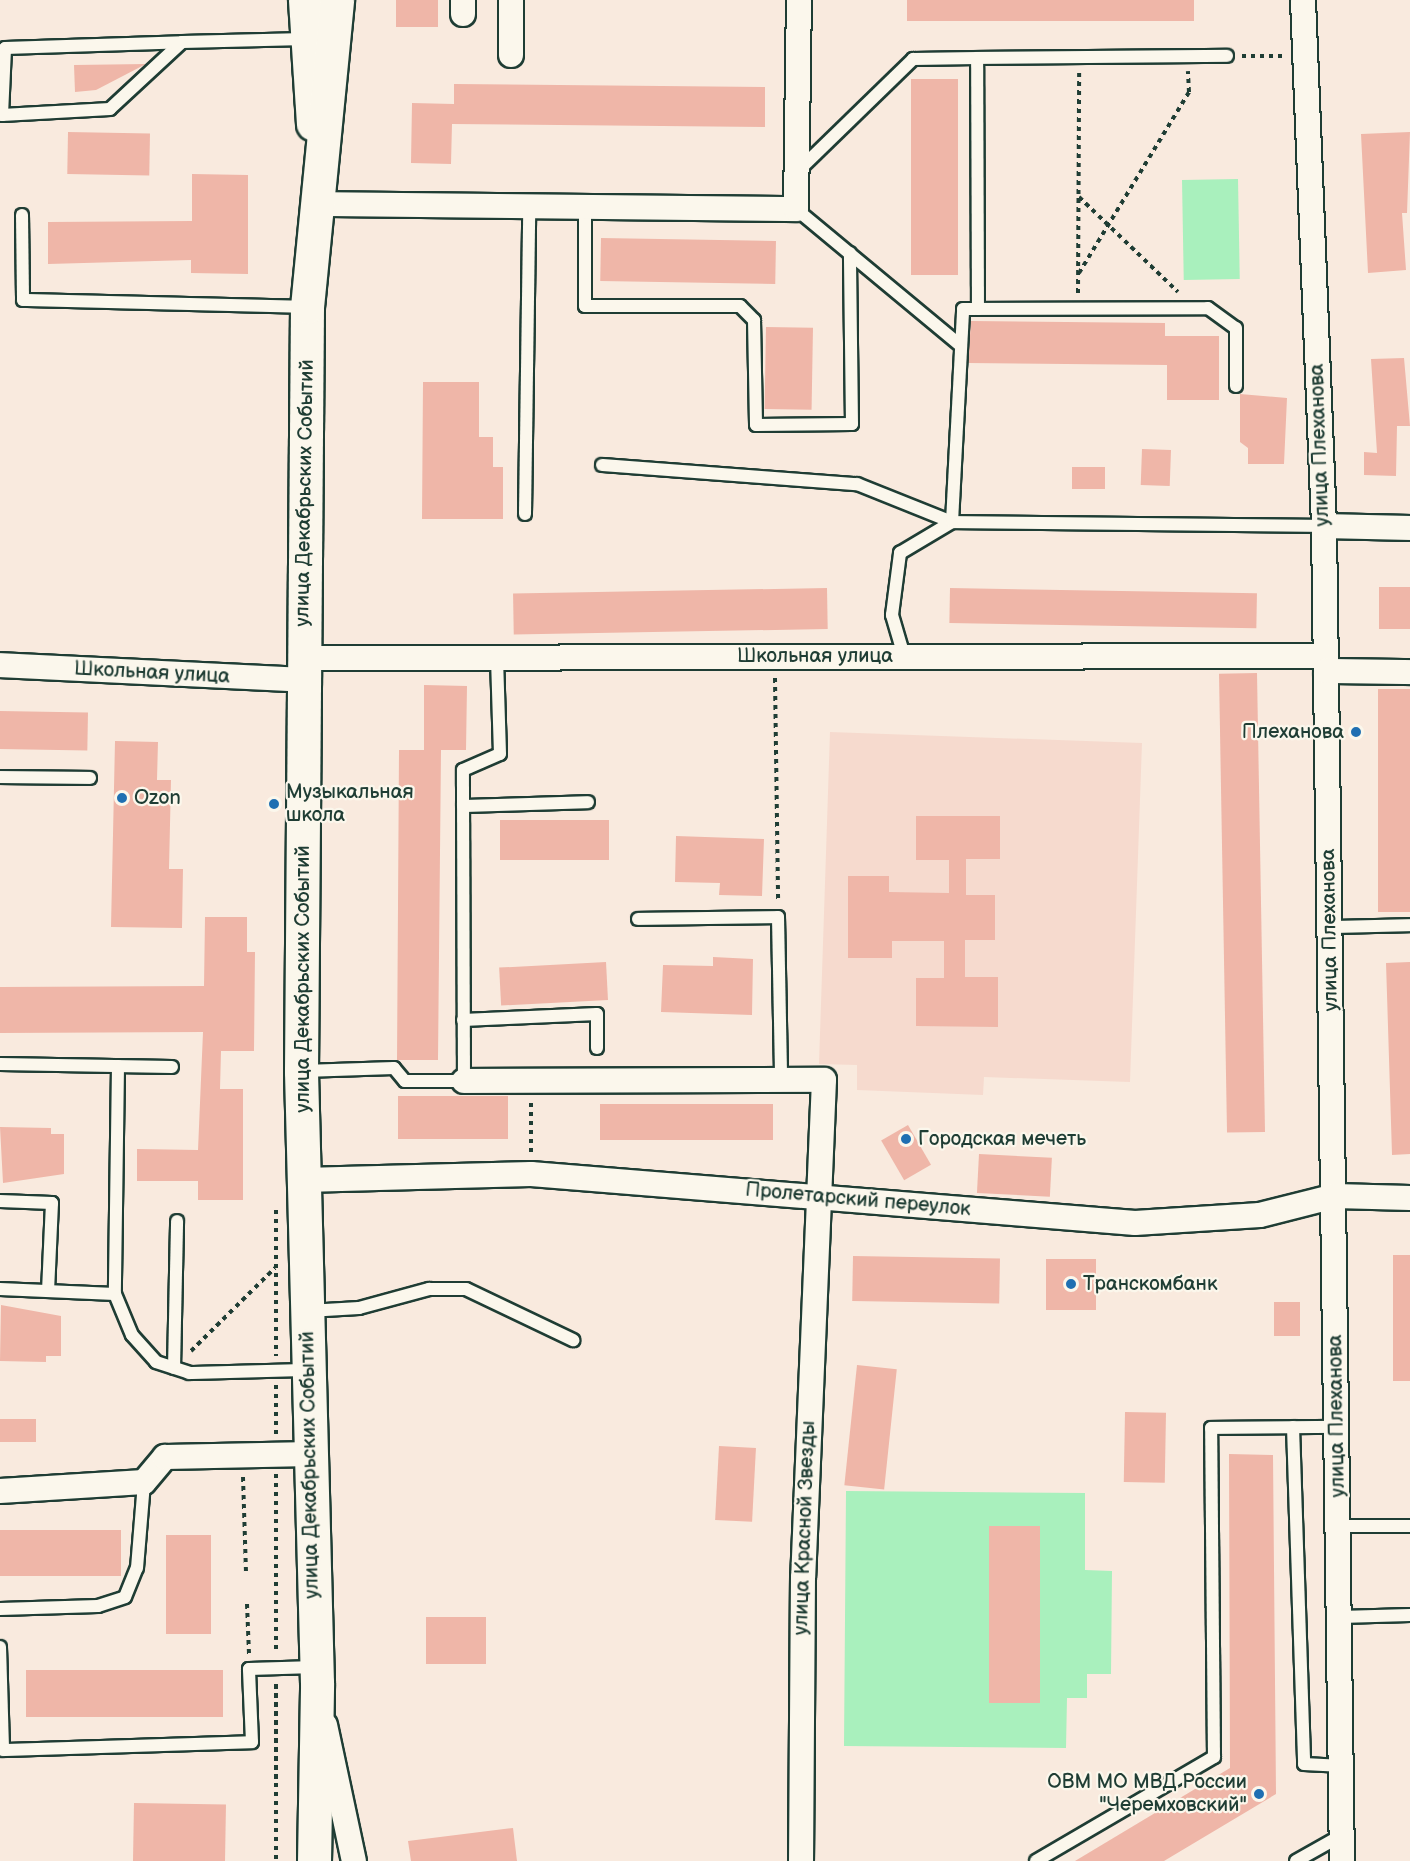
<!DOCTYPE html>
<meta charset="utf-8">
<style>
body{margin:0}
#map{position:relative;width:1410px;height:1861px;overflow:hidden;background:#f9eade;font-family:"Balsamiq Sans",sans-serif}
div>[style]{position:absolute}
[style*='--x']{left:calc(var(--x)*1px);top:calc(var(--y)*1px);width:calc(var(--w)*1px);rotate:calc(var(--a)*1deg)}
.built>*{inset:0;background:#f6dace}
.green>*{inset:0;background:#a9f0bd;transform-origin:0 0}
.building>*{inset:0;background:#efb6a8;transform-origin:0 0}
.path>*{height:4px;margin-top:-2px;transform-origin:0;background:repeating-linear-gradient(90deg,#1f3d34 0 4.5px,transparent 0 9px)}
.roads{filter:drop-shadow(2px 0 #1f3d34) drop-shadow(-2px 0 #1f3d34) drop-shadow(0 2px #1f3d34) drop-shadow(0 -2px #1f3d34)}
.lane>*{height:12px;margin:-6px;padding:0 6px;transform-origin:6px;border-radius:6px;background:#fbf7ec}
.street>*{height:24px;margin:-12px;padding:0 12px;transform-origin:12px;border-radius:12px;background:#fbf7ec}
.secondary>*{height:33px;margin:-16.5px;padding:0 16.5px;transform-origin:16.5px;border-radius:16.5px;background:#fbf7ec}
.dots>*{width:16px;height:16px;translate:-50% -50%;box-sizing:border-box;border:3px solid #fbf7ec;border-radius:50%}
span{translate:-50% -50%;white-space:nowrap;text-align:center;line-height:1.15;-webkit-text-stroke:4.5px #fbf7ec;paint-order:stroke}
.street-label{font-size:20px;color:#1f3d34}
.poi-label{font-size:20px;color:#1f3d34}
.right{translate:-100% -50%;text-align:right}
.left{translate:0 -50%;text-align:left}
</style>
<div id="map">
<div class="built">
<div style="clip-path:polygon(830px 732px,1142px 743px,1130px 1082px,984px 1077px,983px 1095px,857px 1090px,857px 1065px,819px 1064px)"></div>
</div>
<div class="green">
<div style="left:1238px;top:179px;width:100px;height:56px;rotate:89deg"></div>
<div style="clip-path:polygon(846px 1491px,1085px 1493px,1085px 1570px,1112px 1571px,1111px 1674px,1087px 1674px,1087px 1698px,1067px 1698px,1066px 1748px,844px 1746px)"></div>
</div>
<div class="building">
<div style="left:396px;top:0;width:42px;height:27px"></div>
<div style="left:907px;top:0;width:287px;height:21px"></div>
<div style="clip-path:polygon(146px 64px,96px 90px,75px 92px,74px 65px)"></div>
<div style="left:911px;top:79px;width:47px;height:196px"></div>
<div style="clip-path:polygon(454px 84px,765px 87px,765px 127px,452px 124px,451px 164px,411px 163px,412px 103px,454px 104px)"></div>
<div style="left:68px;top:132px;width:82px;height:42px;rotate:1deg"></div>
<div style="clip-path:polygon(1410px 132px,1407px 213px,1402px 213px,1406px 270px,1368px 273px,1361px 134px)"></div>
<div style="clip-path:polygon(192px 174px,248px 175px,248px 274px,191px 273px,191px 260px,48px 264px,48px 222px,192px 221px)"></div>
<div style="left:601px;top:238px;width:175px;height:43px;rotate:1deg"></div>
<div style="clip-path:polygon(971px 321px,1165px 323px,1165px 336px,1219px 336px,1219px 400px,1167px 400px,1167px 365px,968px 363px)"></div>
<div style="left:766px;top:327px;width:47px;height:82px;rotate:1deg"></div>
<div style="clip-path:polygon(1404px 358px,1410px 426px,1397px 426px,1396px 476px,1364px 475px,1364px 452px,1377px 453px,1371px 359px)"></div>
<div style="clip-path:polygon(423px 382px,479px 382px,479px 437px,493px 437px,493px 467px,503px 467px,503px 519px,422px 519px)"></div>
<div style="clip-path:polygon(1240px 394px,1287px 398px,1284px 464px,1248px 464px,1248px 448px,1240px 442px)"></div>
<div style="left:1142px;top:449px;width:29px;height:36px;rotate:2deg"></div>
<div style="left:1072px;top:467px;width:33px;height:22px"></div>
<div style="left:1379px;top:587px;width:31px;height:42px"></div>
<div style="left:827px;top:588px;width:41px;height:314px;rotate:89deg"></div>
<div style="left:950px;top:588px;width:307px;height:35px;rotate:1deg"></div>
<div style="left:1257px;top:673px;width:459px;height:38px;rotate:89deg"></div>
<div style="clip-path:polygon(424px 685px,467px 686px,466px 750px,441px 750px,438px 1060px,397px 1060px,399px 750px,424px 750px)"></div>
<div style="left:1378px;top:689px;width:32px;height:223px"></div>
<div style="left:0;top:711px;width:88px;height:38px;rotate:1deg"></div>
<div style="clip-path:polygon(115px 741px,158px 742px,157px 780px,171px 780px,169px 869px,183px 869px,182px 928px,111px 927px)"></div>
<div style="clip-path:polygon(916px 816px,1000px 816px,1000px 859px,966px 859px,966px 895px,995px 895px,995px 940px,965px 940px,965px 977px,998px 977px,998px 1027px,916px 1026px,916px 978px,944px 978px,944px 941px,892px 941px,892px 958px,848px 958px,848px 876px,889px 876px,889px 892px,949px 893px,949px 860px,916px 860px)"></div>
<div style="left:500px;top:820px;width:109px;height:40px"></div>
<div style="clip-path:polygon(676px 836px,764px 839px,762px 896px,719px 895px,720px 883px,675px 882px)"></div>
<div style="clip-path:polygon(205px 917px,247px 917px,247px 952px,255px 952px,254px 1051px,221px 1051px,220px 1089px,243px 1089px,243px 1200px,198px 1200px,198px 1181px,137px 1181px,137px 1149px,198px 1150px,203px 1032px,0 1033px,0 987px,204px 986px)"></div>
<div style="clip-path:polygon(713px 957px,753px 959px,752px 1015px,661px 1012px,663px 965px,713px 966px)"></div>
<div style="left:606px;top:962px;width:38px;height:107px;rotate:87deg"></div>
<div style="clip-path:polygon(1410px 962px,1410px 1154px,1392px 1155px,1386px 963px)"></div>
<div style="left:398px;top:1096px;width:110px;height:43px"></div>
<div style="left:600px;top:1104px;width:173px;height:36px"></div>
<div style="left:908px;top:1125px;width:46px;height:31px;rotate:60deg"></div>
<div style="clip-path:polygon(0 1127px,51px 1128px,51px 1134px,64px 1134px,64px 1174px,3px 1183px)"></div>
<div style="left:979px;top:1154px;width:73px;height:39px;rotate:3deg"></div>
<div style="left:1410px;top:1255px;width:126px;height:17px;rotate:90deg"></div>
<div style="left:853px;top:1256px;width:147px;height:45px;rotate:1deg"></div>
<div style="left:1046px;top:1259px;width:50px;height:51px"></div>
<div style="left:1274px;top:1302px;width:26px;height:34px"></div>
<div style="clip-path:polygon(1px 1305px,61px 1316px,61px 1356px,46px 1356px,46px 1362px,0 1361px)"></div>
<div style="left:857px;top:1365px;width:40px;height:121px;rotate:6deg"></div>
<div style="left:1125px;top:1412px;width:41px;height:70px;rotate:1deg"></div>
<div style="left:0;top:1419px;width:36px;height:23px"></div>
<div style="left:719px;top:1446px;width:37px;height:74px;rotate:3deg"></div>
<div style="clip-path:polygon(1229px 1454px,1273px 1455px,1276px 1794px,1164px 1861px,1075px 1861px,1230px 1768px)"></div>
<div style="left:989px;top:1526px;width:51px;height:177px"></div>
<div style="left:0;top:1530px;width:121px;height:46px"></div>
<div style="left:166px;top:1535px;width:45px;height:99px"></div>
<div style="left:426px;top:1617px;width:60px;height:47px"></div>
<div style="left:26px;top:1670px;width:197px;height:47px"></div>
<div style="left:134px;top:1803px;width:92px;height:58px;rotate:1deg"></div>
<div style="clip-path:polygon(513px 1828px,517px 1861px,411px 1861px,408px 1841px)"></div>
</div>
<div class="path">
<div style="--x:1242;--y:56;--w:43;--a:0"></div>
<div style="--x:1079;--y:197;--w:137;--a:43.8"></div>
<div style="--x:1079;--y:273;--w:212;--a:-58.7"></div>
<div style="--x:1189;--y:92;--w:21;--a:-93"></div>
<div style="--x:1078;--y:293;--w:220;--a:-89.7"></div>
<div style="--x:775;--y:678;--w:223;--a:89.2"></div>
<div style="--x:531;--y:1152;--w:49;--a:-90"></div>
<div style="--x:276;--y:1210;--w:146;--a:90"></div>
<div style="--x:191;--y:1351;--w:118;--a:-44.7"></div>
<div style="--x:276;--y:1434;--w:50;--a:-90"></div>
<div style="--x:276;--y:1474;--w:179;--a:90"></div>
<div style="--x:243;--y:1477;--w:96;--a:88.2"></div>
<div style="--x:247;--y:1604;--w:50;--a:87.7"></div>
<div style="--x:276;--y:1684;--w:177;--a:90"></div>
</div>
<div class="roads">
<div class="lane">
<div style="--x:182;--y:42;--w:98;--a:137.1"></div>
<div style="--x:110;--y:109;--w:108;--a:176.8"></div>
<div style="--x:2;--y:115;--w:67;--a:-87.4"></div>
<div style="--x:5;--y:48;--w:177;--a:-1.9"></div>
<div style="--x:182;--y:42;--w:123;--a:-1.4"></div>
<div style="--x:798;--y:171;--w:161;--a:-44.2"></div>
<div style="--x:913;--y:59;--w:64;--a:-0.9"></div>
<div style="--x:585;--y:209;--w:97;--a:90"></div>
<div style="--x:585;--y:306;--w:155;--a:0"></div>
<div style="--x:740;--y:306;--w:20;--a:45"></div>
<div style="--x:754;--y:320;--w:105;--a:88.9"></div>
<div style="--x:756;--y:425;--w:96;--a:-0.6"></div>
<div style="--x:852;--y:424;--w:171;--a:-90.7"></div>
<div style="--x:796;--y:209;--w:214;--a:39.7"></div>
<div style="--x:22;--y:215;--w:85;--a:89.3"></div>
<div style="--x:23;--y:300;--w:282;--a:1.4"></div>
<div style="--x:978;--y:309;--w:251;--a:-90.2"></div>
<div style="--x:977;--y:58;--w:250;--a:-0.5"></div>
<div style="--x:602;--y:465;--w:256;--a:4.3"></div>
<div style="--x:857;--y:484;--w:102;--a:21.8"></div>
<div style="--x:952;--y:522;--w:372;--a:0.6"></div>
<div style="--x:525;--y:514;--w:305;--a:-89.2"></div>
<div style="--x:904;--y:656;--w:43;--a:-106.3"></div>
<div style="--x:892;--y:615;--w:63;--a:-82.6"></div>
<div style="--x:900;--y:553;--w:61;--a:-30.8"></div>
<div style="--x:952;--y:522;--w:213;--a:-87"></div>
<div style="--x:963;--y:309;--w:245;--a:-0.2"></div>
<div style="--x:1208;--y:308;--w:34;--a:36"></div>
<div style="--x:1236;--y:328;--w:58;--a:90"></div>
<div style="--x:0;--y:777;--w:90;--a:0.6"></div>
<div style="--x:463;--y:806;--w:125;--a:-1.8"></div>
<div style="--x:638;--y:919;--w:140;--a:-0.8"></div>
<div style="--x:778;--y:917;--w:163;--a:88.9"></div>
<div style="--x:1330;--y:927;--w:80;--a:-1.4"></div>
<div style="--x:463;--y:1020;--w:134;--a:-2.6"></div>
<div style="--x:597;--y:1014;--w:34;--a:90"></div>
<div style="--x:0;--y:1064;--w:172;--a:1"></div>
<div style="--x:118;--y:1066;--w:228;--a:90.8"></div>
<div style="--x:115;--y:1294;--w:44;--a:67.5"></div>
<div style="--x:132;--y:1335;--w:36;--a:48"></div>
<div style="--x:156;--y:1362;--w:35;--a:18"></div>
<div style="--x:189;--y:1373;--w:118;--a:-1.5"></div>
<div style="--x:303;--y:1071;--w:91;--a:-1.9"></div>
<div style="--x:394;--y:1068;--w:17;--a:50"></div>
<div style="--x:405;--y:1081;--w:59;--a:0"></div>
<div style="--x:464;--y:1081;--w:311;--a:-90.2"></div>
<div style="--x:463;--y:770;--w:40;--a:-23.4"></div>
<div style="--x:500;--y:754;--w:97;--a:-91.8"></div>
<div style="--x:0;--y:1201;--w:52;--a:2.2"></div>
<div style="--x:52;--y:1203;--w:88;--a:92.6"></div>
<div style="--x:0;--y:1289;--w:115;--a:2.5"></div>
<div style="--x:308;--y:1311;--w:51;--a:-3.4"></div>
<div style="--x:359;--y:1308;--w:73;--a:-15.2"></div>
<div style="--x:429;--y:1289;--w:37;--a:0"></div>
<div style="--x:466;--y:1289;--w:119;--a:25.5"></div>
<div style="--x:174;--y:1368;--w:147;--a:-88.8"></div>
<div style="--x:1293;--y:1427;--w:337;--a:88.1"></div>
<div style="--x:1304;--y:1764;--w:39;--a:3"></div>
<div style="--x:1338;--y:1526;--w:72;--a:0"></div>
<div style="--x:0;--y:1609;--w:98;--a:-1.8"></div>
<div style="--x:98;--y:1606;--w:28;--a:-18"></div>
<div style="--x:125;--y:1597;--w:31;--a:-68"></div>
<div style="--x:137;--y:1568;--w:86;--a:-85.3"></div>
<div style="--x:1340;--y:1617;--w:70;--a:-1.6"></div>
<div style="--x:0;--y:1647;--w:103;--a:88.3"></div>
<div style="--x:3;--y:1750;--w:249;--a:-1.8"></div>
<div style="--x:252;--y:1742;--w:73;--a:-92.4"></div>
<div style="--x:249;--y:1669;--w:66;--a:-1.7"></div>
<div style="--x:1036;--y:1861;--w:206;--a:-30.3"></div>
<div style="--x:1214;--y:1757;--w:329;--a:-90.5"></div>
<div style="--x:1211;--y:1428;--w:126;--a:-0.5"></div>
<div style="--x:1296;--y:1861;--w:55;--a:-29.4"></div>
</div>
<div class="street">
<div style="--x:511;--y:0;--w:55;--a:90"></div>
<div style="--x:1303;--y:0;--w:526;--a:87.71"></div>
<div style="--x:1324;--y:526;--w:1335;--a:89.23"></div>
<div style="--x:463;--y:14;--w:14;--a:-90"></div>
<div style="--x:318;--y:204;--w:478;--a:0.6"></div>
<div style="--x:796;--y:209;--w:209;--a:-89.2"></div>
<div style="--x:1324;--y:526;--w:86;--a:1.3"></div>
<div style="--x:304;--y:658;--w:1021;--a:-0.11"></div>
<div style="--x:0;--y:665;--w:303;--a:2.8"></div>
<div style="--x:1326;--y:671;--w:84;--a:0.7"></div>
<div style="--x:464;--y:1081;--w:360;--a:-0.2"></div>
<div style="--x:824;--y:1080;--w:497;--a:92.4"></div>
<div style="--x:803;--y:1577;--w:284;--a:90.4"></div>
<div style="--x:303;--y:1180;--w:228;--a:-1.5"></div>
<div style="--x:531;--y:1174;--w:606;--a:4.64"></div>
<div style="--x:1135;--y:1223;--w:125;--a:-3.7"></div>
<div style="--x:1260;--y:1215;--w:77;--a:-14.2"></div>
<div style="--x:1335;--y:1196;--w:75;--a:1.5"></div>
<div style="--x:0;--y:1491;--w:144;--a:-3.6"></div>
<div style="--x:144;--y:1482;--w:33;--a:-50"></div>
<div style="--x:165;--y:1457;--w:146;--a:-1.2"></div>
<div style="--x:325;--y:1725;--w:139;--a:78"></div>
</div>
<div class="secondary">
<div style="--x:305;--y:0;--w:124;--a:86.3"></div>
<div style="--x:314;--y:1861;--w:178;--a:-89"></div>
<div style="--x:317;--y:1683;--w:612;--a:-91.5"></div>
<div style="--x:301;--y:1071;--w:764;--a:-89.55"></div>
<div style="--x:307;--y:307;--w:308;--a:-84.4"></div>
</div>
</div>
<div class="dots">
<div style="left:1356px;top:732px;background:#1f6fb2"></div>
<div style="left:122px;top:798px;background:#1f6fb2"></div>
<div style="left:274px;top:804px;background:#1f6fb2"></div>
<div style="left:906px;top:1139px;background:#1f6fb2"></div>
<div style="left:1071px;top:1284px;background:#1f6fb2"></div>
<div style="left:1259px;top:1794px;background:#1f6fb2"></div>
</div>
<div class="street-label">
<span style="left:1320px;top:445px;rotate:-92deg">улица Плеханова</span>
<span style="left:305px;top:493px;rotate:-89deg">улица Декабрьских Событий</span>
<span style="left:815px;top:656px">Школьная улица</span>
<span style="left:152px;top:673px;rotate:3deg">Школьная улица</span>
<span style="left:1330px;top:930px;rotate:-91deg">улица Плеханова</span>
<span style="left:303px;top:979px;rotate:-90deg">улица Декабрьских Событий</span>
<span style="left:858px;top:1200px;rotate:5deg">Пролетарский переулок</span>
<span style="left:1337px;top:1416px;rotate:-91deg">улица Плеханова</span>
<span style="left:310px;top:1465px;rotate:-91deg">улица Декабрьских Событий</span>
<span style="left:805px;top:1528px;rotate:-88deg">улица Красной Звезды</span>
</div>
<div class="poi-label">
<span class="right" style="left:1344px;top:732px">Плеханова</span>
<span class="left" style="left:286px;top:804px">Музыкальная<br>школа</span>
<span class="left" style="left:134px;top:798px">Ozon</span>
<span class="left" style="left:918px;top:1139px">Городская мечеть</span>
<span class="left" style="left:1083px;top:1284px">Транскомбанк</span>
<span class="right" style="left:1247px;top:1794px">ОВМ МО МВД России<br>"Черемховский"</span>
</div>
</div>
